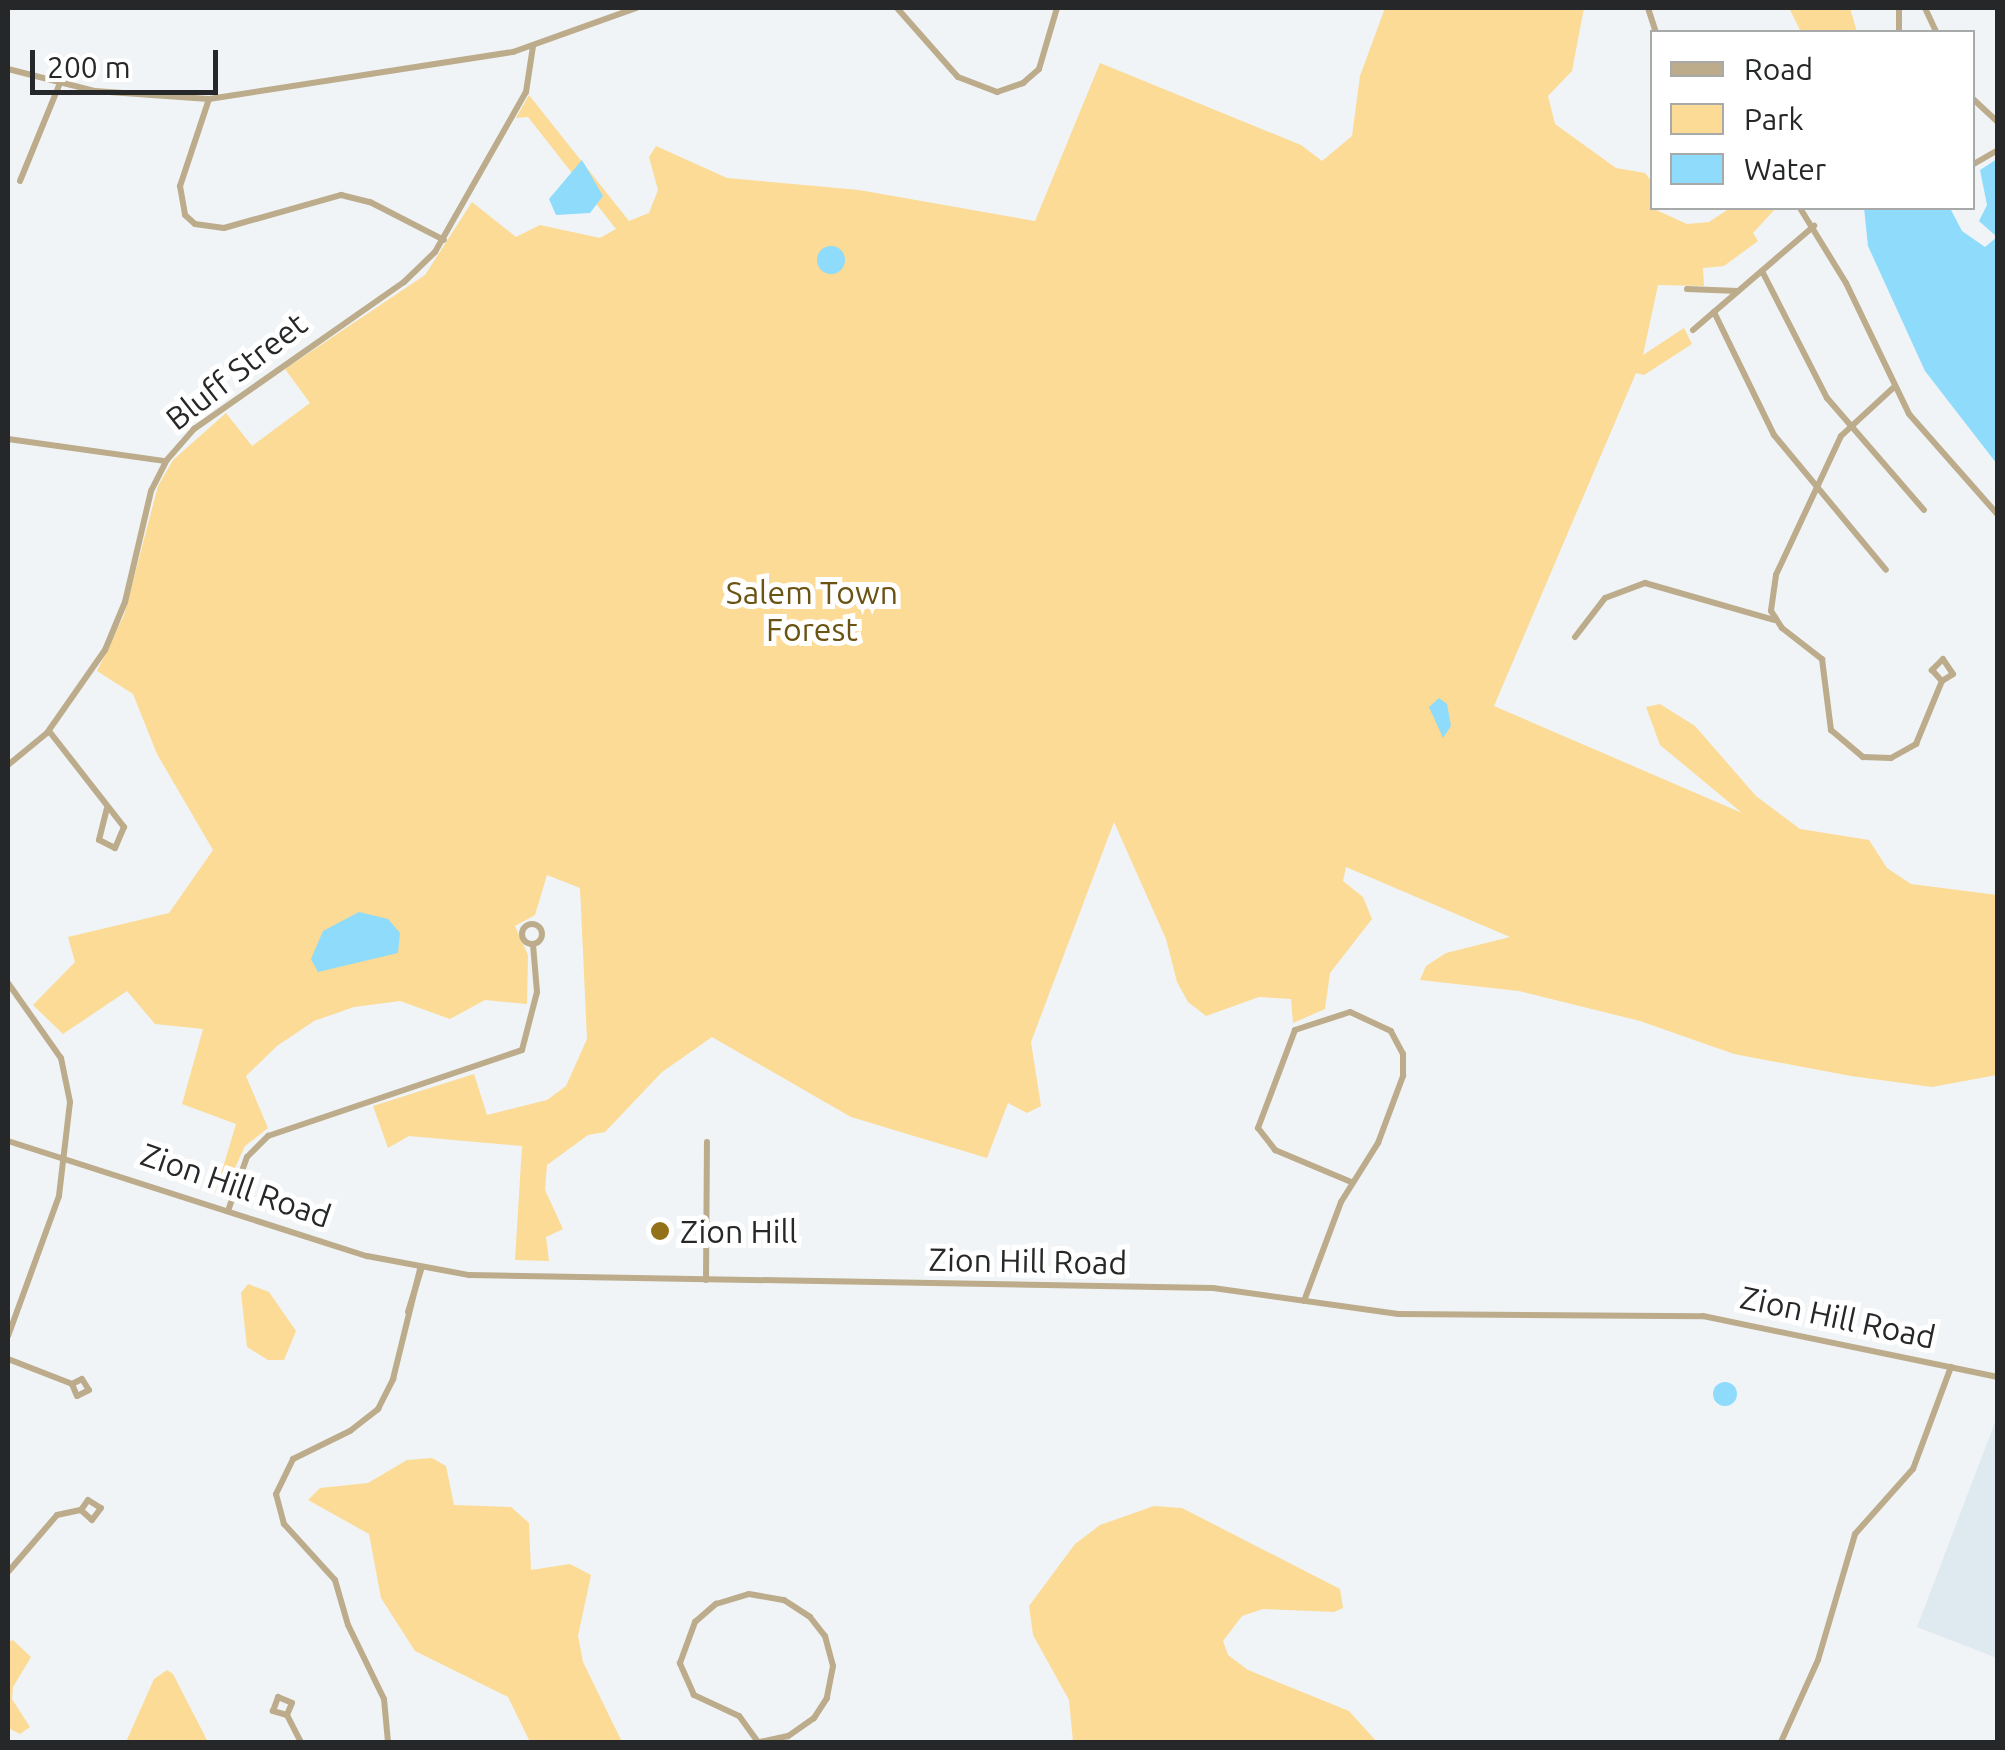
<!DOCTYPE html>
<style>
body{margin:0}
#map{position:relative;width:2005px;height:1750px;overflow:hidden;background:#f0f4f6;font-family:Ubuntu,sans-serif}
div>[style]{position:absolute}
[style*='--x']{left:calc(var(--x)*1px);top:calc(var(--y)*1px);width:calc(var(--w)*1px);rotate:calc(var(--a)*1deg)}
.built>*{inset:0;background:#deeaf0}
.green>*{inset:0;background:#fbdb96}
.water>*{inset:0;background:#8edbfb}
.round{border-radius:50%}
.minor>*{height:6px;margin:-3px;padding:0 3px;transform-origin:3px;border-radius:3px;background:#bcac8b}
.minor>.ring{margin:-3px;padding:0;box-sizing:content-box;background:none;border:6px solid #bcac8b;border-radius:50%}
.dots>*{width:28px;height:28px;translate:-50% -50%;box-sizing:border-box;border:5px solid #fff;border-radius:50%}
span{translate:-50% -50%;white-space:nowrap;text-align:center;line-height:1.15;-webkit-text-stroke:10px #fff;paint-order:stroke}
.street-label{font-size:32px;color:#262728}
.park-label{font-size:32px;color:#6b5314}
.poi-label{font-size:32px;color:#262728}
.left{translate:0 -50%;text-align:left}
.frame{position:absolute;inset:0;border:10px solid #262728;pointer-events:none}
.legend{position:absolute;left:1650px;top:30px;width:325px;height:180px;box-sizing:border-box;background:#fff;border:2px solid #a8a9a9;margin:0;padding:12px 18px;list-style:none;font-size:30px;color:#262728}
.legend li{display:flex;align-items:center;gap:20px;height:50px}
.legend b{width:50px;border:2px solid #a8a9a9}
.scale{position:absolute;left:30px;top:50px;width:188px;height:45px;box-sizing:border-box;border:5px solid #262728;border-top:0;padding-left:12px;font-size:30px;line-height:35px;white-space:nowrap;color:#262728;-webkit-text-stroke:8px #fff;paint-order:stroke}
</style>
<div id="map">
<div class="built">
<div style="clip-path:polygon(1997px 1417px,1998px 1658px,1997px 1658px,1917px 1627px)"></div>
</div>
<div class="green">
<div style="clip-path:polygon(1385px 8px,1584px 8px,1572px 71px,1548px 96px,1555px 124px,1616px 168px,1645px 173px,1652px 182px,1652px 208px,1687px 224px,1709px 222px,1730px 208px,1776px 208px,1753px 233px,1758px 241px,1724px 266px,1703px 268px,1704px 286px,1658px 285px,1643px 355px,1684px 328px,1692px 344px,1644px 375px,1636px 373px,1494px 706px,1742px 813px,1660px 745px,1646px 707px,1660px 704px,1695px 726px,1756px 796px,1800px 829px,1869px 840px,1887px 868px,1911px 884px,1997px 895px,1997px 1075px,1932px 1087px,1851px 1076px,1734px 1054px,1640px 1021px,1519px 991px,1420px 980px,1426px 966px,1446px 953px,1510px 937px,1346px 867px,1343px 881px,1363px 897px,1372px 919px,1330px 973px,1325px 1009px,1293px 1023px,1291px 999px,1259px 997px,1206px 1016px,1188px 1002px,1177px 982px,1166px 939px,1114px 822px,1031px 1042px,1041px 1106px,1027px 1113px,1008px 1103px,987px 1158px,851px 1117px,712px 1037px,662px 1072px,605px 1132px,588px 1135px,547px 1165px,545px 1190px,563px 1229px,546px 1237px,549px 1261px,515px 1260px,522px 1146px,409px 1136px,388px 1148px,373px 1106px,474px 1074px,487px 1115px,547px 1100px,566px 1086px,587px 1039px,580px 888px,547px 875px,535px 915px,515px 926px,528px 955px,527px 1004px,485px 1000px,450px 1019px,400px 1001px,354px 1007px,314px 1021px,277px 1046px,246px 1076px,268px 1128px,245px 1146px,222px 1196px,215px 1194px,236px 1124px,182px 1104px,203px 1029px,155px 1024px,127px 991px,63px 1034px,33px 1005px,75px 962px,68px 937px,169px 913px,213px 850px,157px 754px,133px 694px,97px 671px,124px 615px,158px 486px,173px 460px,226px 413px,252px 446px,310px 403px,285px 369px,425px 275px,472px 202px,516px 237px,540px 225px,600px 238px,616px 229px,528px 117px,516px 118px,529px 95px,629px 221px,649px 213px,658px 190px,649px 157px,656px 146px,727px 178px,859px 190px,1035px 221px,1100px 63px,1301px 145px,1322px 161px,1352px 136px,1360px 76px)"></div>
<div style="clip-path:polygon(1789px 8px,1850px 8px,1857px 32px,1801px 32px)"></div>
<div style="clip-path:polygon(248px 1284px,269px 1292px,296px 1331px,284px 1360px,268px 1360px,247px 1347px,241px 1293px)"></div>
<div style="clip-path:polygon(432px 1458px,446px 1466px,454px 1505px,511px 1507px,529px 1523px,531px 1570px,570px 1564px,591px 1575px,578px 1636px,583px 1662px,622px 1742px,530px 1742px,508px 1697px,415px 1651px,381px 1598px,369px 1534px,308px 1500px,320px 1488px,368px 1483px,407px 1460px)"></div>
<div style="clip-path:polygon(1154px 1506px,1182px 1508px,1340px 1589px,1343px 1608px,1334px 1612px,1263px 1609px,1242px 1616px,1223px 1641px,1228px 1655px,1248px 1670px,1349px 1711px,1377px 1742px,1073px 1742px,1069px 1700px,1033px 1635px,1029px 1606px,1075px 1544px,1100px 1525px)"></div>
<div style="clip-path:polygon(13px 1640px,31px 1657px,13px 1687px,12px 1699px,30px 1727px,20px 1734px,8px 1728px,8px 1642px)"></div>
<div style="clip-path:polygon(167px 1670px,173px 1674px,208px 1742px,126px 1742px,154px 1679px)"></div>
</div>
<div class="water">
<div style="clip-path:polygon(1997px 159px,1998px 159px,1997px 464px,1925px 371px,1868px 246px,1864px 208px,1950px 208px,1962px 231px,1985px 247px,1997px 237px,1979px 221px,1987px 205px,1980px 170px)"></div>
<div style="clip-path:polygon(582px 160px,603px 196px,590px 213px,556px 215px,549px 199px)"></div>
<div class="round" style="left:817px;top:246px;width:28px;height:28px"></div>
<div style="clip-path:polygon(1439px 698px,1447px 704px,1451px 726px,1443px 738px,1429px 707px)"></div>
<div style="clip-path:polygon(359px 912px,388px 919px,400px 933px,398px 953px,318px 972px,311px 959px,323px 931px)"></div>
<div class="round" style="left:1713px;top:1382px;width:24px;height:24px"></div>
</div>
<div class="minor">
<div style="--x:897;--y:8;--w:92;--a:48.5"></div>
<div style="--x:958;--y:77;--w:42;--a:21"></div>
<div style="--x:997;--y:92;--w:28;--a:-19"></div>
<div style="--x:1023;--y:83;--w:21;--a:-41"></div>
<div style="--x:1039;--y:69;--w:64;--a:-73.6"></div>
<div style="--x:1648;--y:8;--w:25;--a:72"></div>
<div style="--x:1899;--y:8;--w:24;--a:90"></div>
<div style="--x:1925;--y:8;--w:26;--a:65"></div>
<div style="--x:8;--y:69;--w:90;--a:14.2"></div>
<div style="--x:95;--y:91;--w:114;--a:4"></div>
<div style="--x:209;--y:99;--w:308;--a:-8.8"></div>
<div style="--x:513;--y:52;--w:131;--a:-19.7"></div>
<div style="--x:1972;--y:98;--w:35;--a:43"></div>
<div style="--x:209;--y:99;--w:92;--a:108.4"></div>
<div style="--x:180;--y:186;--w:29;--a:80"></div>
<div style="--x:185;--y:215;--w:13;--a:42"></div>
<div style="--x:195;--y:224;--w:29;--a:8"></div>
<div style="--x:224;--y:228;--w:122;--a:-15.8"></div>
<div style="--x:341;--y:195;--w:30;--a:14"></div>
<div style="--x:370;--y:202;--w:83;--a:27.2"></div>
<div style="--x:1972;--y:165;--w:30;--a:-30"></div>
<div style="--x:20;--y:181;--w:106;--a:-67.8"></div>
<div style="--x:1800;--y:208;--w:88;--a:58.5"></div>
<div style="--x:1846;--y:283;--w:145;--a:64.3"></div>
<div style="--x:1909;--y:414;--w:135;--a:48.6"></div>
<div style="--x:1762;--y:271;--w:143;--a:62.9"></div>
<div style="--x:1827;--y:398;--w:148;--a:49.1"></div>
<div style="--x:1687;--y:289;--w:51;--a:2.2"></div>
<div style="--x:1714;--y:312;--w:137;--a:64"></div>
<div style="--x:1774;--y:435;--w:175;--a:50.3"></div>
<div style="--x:1693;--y:330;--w:160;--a:-40.7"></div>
<div style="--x:1893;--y:388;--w:71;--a:137.3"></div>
<div style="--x:1841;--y:436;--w:153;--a:115.1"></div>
<div style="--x:1776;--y:575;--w:36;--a:98"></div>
<div style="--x:1771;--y:611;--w:20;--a:57"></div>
<div style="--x:1782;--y:628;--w:51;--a:37.8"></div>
<div style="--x:1822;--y:659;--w:72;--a:82.8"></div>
<div style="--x:1831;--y:730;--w:42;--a:40.2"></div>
<div style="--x:1863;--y:757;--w:28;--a:2"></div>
<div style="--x:1891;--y:758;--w:29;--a:-29"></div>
<div style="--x:1916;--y:744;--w:68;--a:-67.6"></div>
<div style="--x:1942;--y:681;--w:13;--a:-32"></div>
<div style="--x:1953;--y:674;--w:18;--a:-124"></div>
<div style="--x:1943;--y:659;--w:16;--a:135"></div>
<div style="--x:1932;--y:670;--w:15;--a:48"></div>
<div style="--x:8;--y:439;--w:159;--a:8"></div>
<div style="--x:1575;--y:637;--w:49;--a:-52.4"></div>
<div style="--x:1605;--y:598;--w:43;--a:-20.6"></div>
<div style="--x:1645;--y:583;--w:134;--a:16"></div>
<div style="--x:49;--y:731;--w:122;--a:52"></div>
<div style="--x:124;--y:827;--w:23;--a:113"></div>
<div style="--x:115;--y:848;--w:18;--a:-153"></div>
<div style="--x:99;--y:840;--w:33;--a:-76"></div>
<div style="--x:8;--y:765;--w:50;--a:-39.4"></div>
<div style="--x:47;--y:733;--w:101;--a:-55.1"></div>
<div style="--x:105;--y:650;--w:52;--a:-67.4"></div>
<div style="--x:125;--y:602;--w:114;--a:-76.8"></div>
<div style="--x:151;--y:491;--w:34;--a:-63"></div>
<div style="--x:166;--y:461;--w:43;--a:-48.8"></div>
<div style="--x:194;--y:429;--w:256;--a:-35"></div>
<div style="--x:404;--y:282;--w:43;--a:-44.1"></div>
<div style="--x:435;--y:252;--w:184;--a:-60.4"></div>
<div style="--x:526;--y:92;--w:47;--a:-81.3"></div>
<div class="ring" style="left:522px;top:924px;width:14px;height:14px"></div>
<div style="--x:8;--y:983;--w:92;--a:54.8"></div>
<div style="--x:61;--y:1058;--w:45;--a:78.4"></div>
<div style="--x:70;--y:1102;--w:95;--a:96.7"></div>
<div style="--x:59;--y:1196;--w:149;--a:110"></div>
<div style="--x:8;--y:1141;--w:377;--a:17.8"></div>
<div style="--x:367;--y:1256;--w:104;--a:10.6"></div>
<div style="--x:469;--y:1275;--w:744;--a:1"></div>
<div style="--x:1213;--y:1288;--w:187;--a:8"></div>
<div style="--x:1398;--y:1314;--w:305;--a:0.4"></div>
<div style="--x:1703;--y:1316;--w:301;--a:11.7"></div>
<div style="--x:229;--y:1208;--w:54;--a:-70.6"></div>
<div style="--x:247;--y:1157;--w:30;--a:-45"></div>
<div style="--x:268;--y:1136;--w:268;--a:-18.7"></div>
<div style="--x:522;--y:1050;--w:60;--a:-75.5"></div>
<div style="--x:537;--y:992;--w:48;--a:-94.8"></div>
<div style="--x:706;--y:1280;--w:138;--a:-89.6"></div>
<div style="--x:1304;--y:1301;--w:106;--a:-69.5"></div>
<div style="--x:1341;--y:1202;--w:70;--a:-57.9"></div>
<div style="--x:1378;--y:1143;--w:72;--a:-69.5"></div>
<div style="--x:1403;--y:1076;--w:22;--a:-90"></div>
<div style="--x:1403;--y:1054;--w:26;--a:-118"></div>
<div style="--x:1391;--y:1031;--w:45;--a:-155.1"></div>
<div style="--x:1350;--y:1012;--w:58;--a:161.9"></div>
<div style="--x:1295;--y:1030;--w:105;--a:110.7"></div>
<div style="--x:1258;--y:1128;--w:28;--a:52"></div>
<div style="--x:1275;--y:1150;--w:82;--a:22.8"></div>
<div style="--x:408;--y:1312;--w:44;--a:-72.8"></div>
<div style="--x:8;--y:1359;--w:69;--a:21.3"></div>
<div style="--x:72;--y:1384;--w:11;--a:-27"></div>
<div style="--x:82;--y:1379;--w:13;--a:58"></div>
<div style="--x:89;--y:1390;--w:13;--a:153"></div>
<div style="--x:77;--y:1396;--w:13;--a:-113"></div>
<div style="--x:8;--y:1572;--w:75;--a:-49.3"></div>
<div style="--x:57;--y:1515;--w:25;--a:-12"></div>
<div style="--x:81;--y:1510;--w:12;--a:-55"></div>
<div style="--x:88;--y:1500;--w:15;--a:32"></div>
<div style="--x:101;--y:1508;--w:15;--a:127"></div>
<div style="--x:92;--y:1520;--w:15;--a:-138"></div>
<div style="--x:287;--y:1715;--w:15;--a:-164"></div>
<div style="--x:273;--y:1711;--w:15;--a:-70"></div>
<div style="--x:278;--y:1697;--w:15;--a:23"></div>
<div style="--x:292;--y:1703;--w:13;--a:113"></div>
<div style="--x:287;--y:1715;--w:30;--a:63"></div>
<div style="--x:388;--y:1742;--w:43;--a:-95.3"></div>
<div style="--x:384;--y:1699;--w:82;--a:-115.9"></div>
<div style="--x:348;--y:1625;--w:47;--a:-106.1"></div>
<div style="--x:335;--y:1580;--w:76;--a:-132.3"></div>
<div style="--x:284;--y:1524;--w:31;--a:-105"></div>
<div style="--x:276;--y:1494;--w:39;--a:-64"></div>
<div style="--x:293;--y:1459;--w:64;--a:-26.2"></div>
<div style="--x:350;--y:1431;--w:36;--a:-38"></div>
<div style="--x:378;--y:1409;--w:34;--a:-63"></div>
<div style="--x:393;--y:1379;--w:113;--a:-76.2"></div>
<div style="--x:758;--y:1742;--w:32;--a:-126"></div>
<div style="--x:739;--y:1716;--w:50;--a:-155"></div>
<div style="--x:694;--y:1695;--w:35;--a:-114"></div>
<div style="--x:680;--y:1663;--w:44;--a:-69.9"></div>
<div style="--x:695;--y:1622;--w:28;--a:-41"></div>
<div style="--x:716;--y:1604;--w:34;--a:-17"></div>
<div style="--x:749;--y:1594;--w:36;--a:10"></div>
<div style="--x:784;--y:1600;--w:31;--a:33"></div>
<div style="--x:810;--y:1617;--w:24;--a:52"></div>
<div style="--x:825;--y:1636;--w:31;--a:75"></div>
<div style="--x:833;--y:1666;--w:33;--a:101"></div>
<div style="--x:827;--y:1698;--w:24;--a:123"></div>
<div style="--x:814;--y:1718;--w:32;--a:145"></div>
<div style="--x:788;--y:1736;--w:29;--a:168"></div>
<div style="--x:1781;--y:1742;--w:90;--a:-65.7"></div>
<div style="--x:1818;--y:1660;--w:131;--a:-73.6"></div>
<div style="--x:1855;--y:1534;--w:87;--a:-48.3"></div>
<div style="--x:1913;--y:1469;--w:109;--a:-69.6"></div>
</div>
<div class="dots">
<div style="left:660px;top:1231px;background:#927118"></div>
</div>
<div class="street-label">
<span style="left:236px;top:371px;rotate:-38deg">Bluff Street</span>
<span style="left:236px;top:1185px;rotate:19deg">Zion Hill Road</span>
<span style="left:1028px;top:1261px;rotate:1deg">Zion Hill Road</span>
<span style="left:1838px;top:1317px;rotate:12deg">Zion Hill Road</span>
</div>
<div class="park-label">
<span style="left:812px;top:611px">Salem Town<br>Forest</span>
</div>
<div class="poi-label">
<span class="left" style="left:680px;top:1231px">Zion Hill</span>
</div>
<div class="frame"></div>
<ul class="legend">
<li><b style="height:12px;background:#bcac8b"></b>Road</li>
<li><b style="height:28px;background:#fbdb96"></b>Park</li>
<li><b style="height:28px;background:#8edbfb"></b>Water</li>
</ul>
<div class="scale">200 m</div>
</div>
